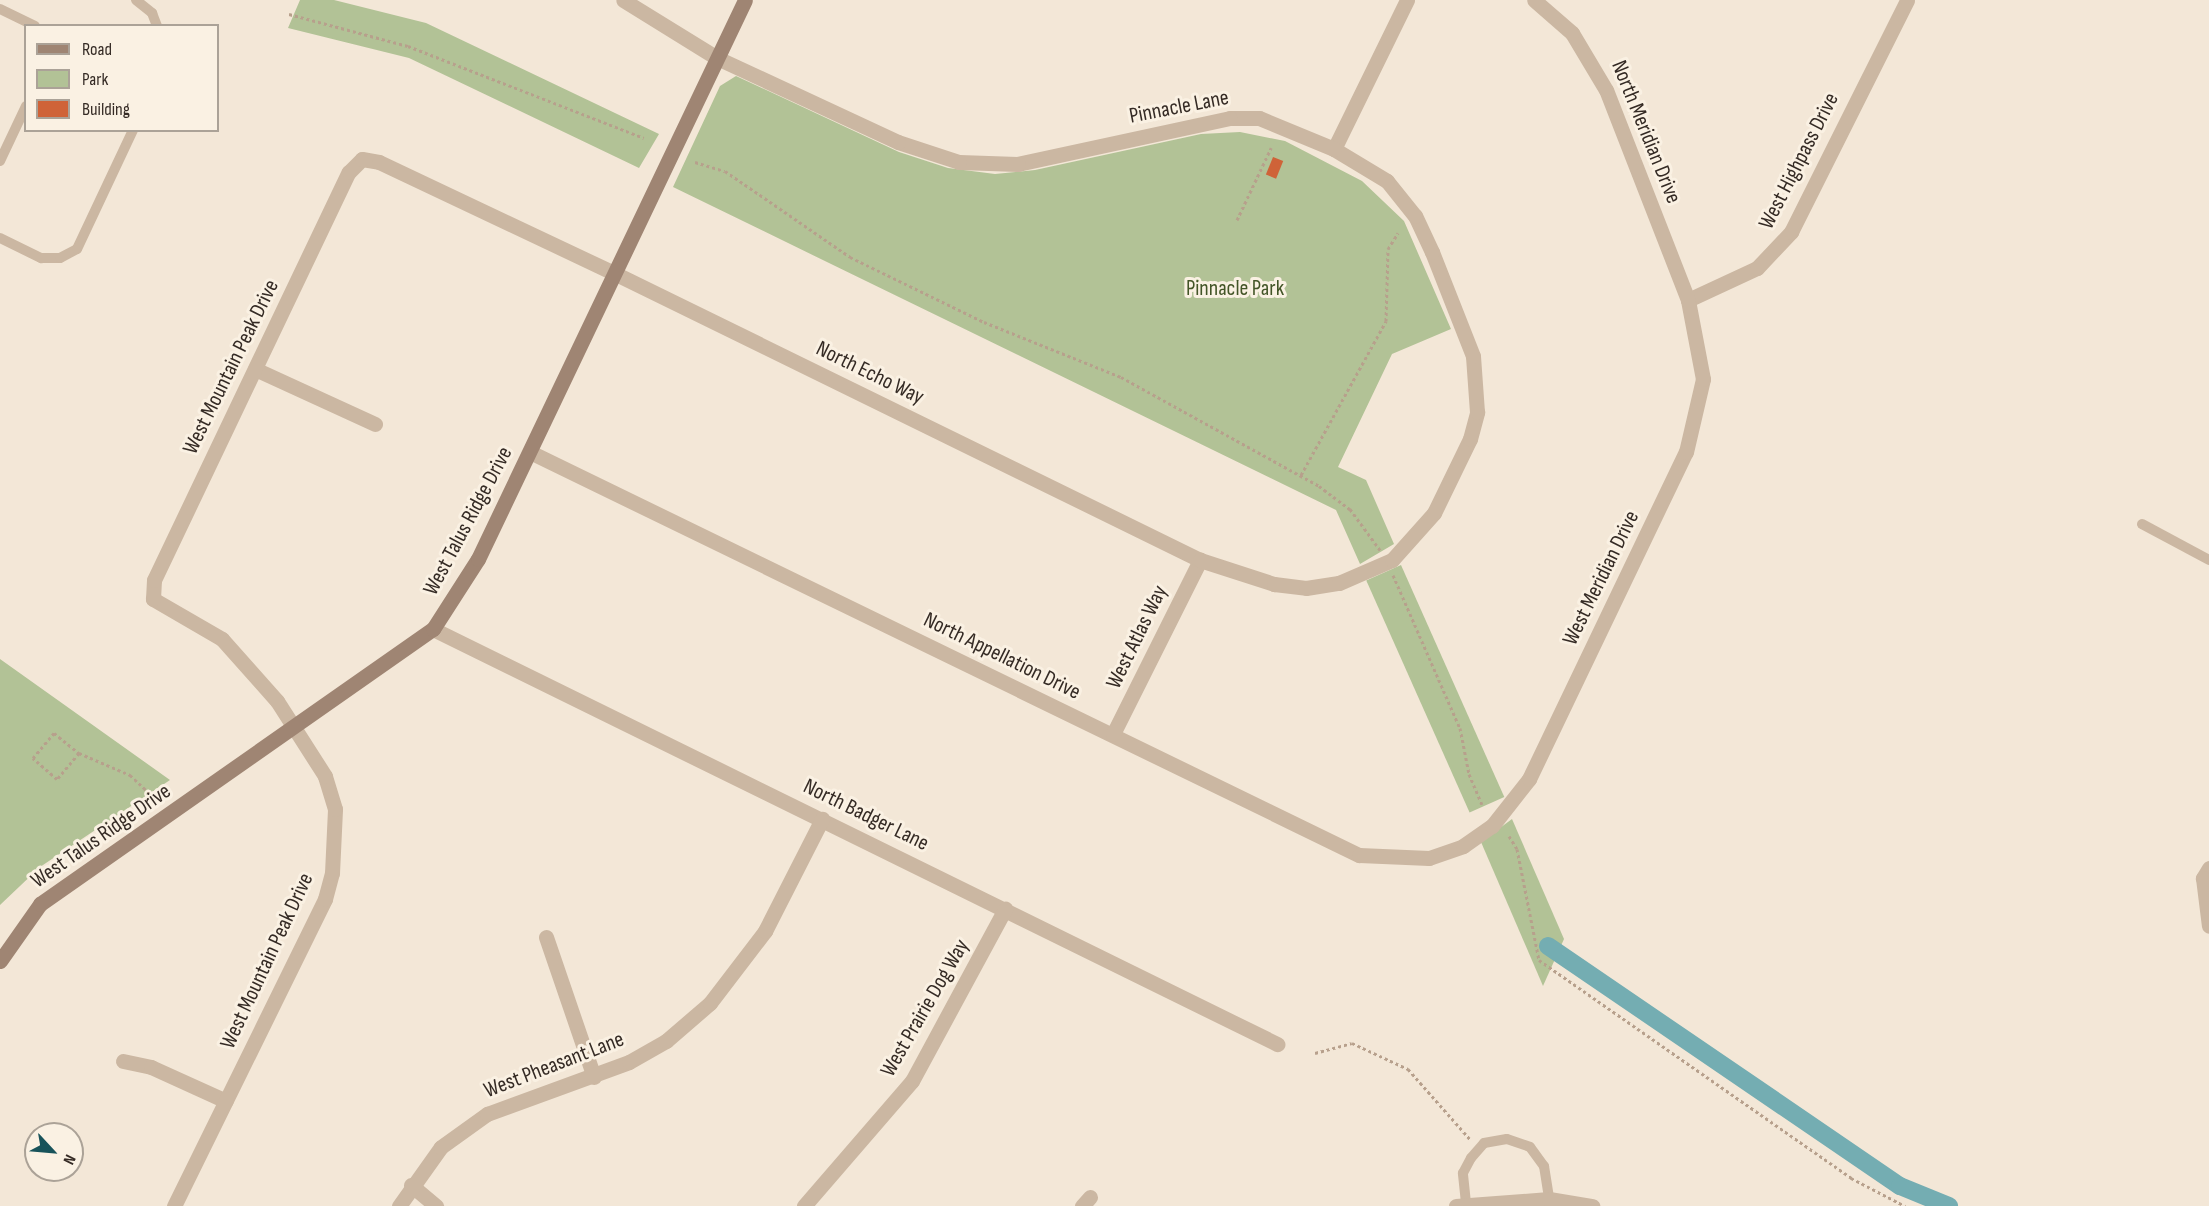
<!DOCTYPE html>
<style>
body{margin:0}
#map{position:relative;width:2209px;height:1206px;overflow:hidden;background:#f3e7d7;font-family:"Sofia Sans Condensed",sans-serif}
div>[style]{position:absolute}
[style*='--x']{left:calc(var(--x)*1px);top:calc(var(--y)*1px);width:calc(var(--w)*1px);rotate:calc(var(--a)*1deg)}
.green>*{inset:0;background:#b2c296;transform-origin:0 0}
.canal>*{height:18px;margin:-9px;padding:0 9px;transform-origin:9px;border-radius:9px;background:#74adb2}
.building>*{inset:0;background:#cf6338;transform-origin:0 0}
.path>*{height:3px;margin-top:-1.5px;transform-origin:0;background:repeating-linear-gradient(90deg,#b7a08c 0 3px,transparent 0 6px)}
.lane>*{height:10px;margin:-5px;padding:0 5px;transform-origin:5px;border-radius:5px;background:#cbb7a2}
.street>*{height:15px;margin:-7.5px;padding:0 7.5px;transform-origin:7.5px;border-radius:7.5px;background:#cbb7a2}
.secondary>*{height:15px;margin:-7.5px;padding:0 7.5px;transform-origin:7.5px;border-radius:7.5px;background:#9f8573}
span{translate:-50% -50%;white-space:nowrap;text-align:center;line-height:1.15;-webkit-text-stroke:6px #faf1e3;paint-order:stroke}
.street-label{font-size:22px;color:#352b25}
.park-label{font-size:22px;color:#435527}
.legend{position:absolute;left:24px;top:24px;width:195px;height:108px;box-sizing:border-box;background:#faf1e3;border:2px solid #aba297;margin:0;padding:8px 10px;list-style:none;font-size:18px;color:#352b25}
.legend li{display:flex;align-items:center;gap:12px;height:30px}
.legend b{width:30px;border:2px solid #aba297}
.north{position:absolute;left:24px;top:1122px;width:60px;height:60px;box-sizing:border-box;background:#faf1e3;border:2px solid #aba297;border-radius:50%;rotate:116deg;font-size:16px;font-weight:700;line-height:24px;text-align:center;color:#352b25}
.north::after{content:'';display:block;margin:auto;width:21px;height:27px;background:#18535a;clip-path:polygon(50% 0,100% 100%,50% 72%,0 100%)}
</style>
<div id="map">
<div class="green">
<div style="clip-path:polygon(300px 0,334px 0,426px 23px,659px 134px,639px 168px,409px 58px,288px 28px)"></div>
<div style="clip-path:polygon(736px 76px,899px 152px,948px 168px,995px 174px,1035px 170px,1201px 134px,1240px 132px,1285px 141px,1362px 181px,1404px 221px,1451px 329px,1392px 354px,1338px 467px,1366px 480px,1394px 544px,1360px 564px,1336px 510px,673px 187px,720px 86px)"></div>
<div style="left:1401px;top:565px;width:254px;height:38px;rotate:66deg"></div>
<div style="clip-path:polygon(0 659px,170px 780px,40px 867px,0 905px)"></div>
<div style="clip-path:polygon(1512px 819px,1564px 939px,1543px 986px,1481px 842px)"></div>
</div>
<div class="canal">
<div style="--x:1548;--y:946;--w:426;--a:34.3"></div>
<div style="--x:1900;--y:1186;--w:53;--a:22.2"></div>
</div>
<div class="building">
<div style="left:1273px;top:157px;width:11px;height:19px;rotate:22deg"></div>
</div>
<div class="path">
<div style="--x:289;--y:14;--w:123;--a:15.1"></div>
<div style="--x:408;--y:46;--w:253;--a:21.3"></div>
<div style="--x:695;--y:162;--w:31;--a:17"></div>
<div style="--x:725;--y:171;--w:152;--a:34.5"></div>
<div style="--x:850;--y:257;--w:149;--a:25.9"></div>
<div style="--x:984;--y:322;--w:148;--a:21.9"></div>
<div style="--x:1121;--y:377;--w:226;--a:28.8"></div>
<div style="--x:1319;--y:486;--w:39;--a:37"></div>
<div style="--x:1350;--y:509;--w:51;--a:53.8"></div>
<div style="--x:1237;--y:220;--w:80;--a:-64.7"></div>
<div style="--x:1301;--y:475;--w:176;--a:-61.1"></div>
<div style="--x:1386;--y:321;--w:72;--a:-88.4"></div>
<div style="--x:1388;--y:249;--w:19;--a:-58"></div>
<div style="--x:1393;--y:575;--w:167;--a:66.4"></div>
<div style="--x:1460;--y:728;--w:47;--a:78.9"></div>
<div style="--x:1469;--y:774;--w:33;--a:67"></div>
<div style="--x:79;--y:753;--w:34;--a:130"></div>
<div style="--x:57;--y:779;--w:32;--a:-139"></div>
<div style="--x:33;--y:758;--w:33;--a:-50"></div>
<div style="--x:54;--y:733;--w:32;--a:39"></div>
<div style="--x:79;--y:753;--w:56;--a:23.3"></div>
<div style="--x:130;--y:775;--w:26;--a:43"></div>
<div style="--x:1509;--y:836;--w:15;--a:58"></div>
<div style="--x:1517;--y:849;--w:113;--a:78.8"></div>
<div style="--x:1539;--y:960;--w:381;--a:34.9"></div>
<div style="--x:1851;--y:1178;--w:61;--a:27.4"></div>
<div style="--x:1315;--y:1053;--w:38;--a:-15"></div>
<div style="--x:1352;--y:1043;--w:62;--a:24.9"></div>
<div style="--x:1408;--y:1069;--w:94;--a:48.5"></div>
</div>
<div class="lane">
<div style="--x:136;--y:0;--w:21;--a:39"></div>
<div style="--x:152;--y:13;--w:14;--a:69"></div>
<div style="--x:0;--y:9;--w:39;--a:26"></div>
<div style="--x:0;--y:161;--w:61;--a:-64.7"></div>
<div style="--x:0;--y:238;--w:46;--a:26"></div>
<div style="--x:41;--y:258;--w:19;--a:0"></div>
<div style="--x:60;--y:258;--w:19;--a:-28"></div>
<div style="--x:77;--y:249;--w:132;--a:-64.8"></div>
<div style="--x:2142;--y:524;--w:76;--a:28.2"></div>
<div style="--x:1466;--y:1203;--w:30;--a:-96"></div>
<div style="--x:1463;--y:1173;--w:17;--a:-62"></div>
<div style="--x:1471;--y:1158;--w:20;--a:-49"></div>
<div style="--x:1484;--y:1143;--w:23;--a:-10"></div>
<div style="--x:1507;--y:1139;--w:24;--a:19"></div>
<div style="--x:1530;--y:1147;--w:24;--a:54"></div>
<div style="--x:1544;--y:1166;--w:33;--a:81"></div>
</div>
<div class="street">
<div style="--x:1334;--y:149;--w:166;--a:-63.9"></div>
<div style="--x:1688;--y:300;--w:76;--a:-24.9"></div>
<div style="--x:1757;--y:268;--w:50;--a:-46.6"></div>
<div style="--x:1791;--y:232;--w:259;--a:-63.4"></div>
<div style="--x:255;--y:369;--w:132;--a:24.6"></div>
<div style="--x:530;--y:452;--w:922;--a:25.93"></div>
<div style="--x:1359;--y:855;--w:70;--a:2.5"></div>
<div style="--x:1429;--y:858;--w:36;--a:-19"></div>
<div style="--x:1463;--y:846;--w:35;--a:-35"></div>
<div style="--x:1492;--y:826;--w:60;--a:-51.8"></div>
<div style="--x:1529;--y:779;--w:363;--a:-64.4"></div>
<div style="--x:1686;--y:452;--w:75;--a:-76.9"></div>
<div style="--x:1703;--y:379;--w:80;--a:-100.8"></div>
<div style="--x:1688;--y:300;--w:225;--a:-111.3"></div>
<div style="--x:1606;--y:90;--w:66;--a:-120.8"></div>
<div style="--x:1572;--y:33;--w:50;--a:-139"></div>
<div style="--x:433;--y:629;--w:941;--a:26.18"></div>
<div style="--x:1113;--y:734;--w:195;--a:-63.4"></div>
<div style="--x:2209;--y:868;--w:12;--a:121"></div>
<div style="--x:2203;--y:878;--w:48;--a:82.9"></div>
<div style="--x:546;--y:937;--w:148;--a:71.1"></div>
<div style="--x:123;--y:1061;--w:29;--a:12"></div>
<div style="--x:151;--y:1067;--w:82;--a:24.4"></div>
<div style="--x:411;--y:1185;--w:33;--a:40"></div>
<div style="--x:174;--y:1206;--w:342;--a:-63.8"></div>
<div style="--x:325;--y:899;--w:27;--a:-75"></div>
<div style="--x:332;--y:873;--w:64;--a:-87.3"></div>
<div style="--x:335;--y:809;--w:34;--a:-107"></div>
<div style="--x:325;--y:776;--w:89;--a:-122.6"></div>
<div style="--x:277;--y:701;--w:83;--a:-131.6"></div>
<div style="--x:222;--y:639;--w:80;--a:-149.9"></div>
<div style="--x:153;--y:599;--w:19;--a:-87"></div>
<div style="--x:154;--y:580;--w:452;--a:-64.5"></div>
<div style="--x:349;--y:172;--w:18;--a:-45"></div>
<div style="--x:362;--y:159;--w:17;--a:10"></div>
<div style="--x:379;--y:162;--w:260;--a:25.3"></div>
<div style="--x:614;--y:273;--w:653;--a:26.09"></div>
<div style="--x:1200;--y:560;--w:78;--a:18"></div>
<div style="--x:1274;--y:584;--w:32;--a:7"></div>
<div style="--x:1306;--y:588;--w:33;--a:-9"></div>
<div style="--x:1339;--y:583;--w:58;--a:-23.5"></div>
<div style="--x:1392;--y:560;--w:63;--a:-48.2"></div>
<div style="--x:1434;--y:513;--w:82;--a:-64.1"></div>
<div style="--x:1470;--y:439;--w:28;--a:-75"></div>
<div style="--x:1477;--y:412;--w:56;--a:-94.1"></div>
<div style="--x:1473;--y:356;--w:112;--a:-111.5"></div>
<div style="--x:1432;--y:252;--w:40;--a:-115"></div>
<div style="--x:1415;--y:216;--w:45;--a:-128.7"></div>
<div style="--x:1387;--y:181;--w:62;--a:-148.9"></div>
<div style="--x:1334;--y:149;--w:81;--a:-157.5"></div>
<div style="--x:1259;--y:118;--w:29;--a:180"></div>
<div style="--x:1230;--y:118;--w:217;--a:167.8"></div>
<div style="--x:1018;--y:164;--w:59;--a:-178.1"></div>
<div style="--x:959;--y:162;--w:64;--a:-161.8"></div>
<div style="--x:898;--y:142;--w:200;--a:-155.1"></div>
<div style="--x:717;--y:58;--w:110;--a:-148.3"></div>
<div style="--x:399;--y:1206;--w:72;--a:-54.6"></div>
<div style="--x:441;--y:1147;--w:57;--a:-35.7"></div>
<div style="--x:487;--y:1114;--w:151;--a:-20.1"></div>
<div style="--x:629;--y:1062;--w:43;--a:-29.6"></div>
<div style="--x:666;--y:1041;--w:58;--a:-40.8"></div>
<div style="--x:710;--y:1003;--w:91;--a:-52.6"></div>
<div style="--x:765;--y:931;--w:126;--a:-63"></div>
<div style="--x:804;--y:1206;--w:165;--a:-49.2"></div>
<div style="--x:912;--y:1081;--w:196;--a:-61.6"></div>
<div style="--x:1082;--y:1206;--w:12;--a:-48"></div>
<div style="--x:1456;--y:1206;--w:93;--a:-4.3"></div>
<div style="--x:1549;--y:1199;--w:44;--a:9.2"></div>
</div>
<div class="secondary">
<div style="--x:0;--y:961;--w:70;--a:-54.9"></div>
<div style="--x:40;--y:904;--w:480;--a:-35"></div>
<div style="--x:433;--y:629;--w:83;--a:-57.3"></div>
<div style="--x:478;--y:559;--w:619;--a:-64.47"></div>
</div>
<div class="street-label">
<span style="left:1179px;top:107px;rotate:-11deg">Pinnacle Lane</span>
<span style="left:1646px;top:132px;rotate:68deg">North Meridian Drive</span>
<span style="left:1799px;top:161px;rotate:-63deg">West Highpass Drive</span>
<span style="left:231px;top:367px;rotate:-64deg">West Mountain Peak Drive</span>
<span style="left:870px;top:373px;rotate:26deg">North Echo Way</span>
<span style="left:468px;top:521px;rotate:-62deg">West Talus Ridge Drive</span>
<span style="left:1601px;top:578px;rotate:-64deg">West Meridian Drive</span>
<span style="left:1137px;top:637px;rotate:-64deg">West Atlas Way</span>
<span style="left:1002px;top:656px;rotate:26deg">North Appellation Drive</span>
<span style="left:866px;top:815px;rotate:26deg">North Badger Lane</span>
<span style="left:101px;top:836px;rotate:-35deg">West Talus Ridge Drive</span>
<span style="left:267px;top:961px;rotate:-65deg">West Mountain Peak Drive</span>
<span style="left:925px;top:1008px;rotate:-60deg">West Prairie Dog Way</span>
<span style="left:554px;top:1065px;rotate:-21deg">West Pheasant Lane</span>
</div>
<div class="park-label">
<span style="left:1235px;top:289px">Pinnacle Park</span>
</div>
<ul class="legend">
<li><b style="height:8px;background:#9f8573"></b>Road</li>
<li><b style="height:16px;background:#b2c296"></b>Park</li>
<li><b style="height:16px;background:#cf6338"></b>Building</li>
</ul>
<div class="north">N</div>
</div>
